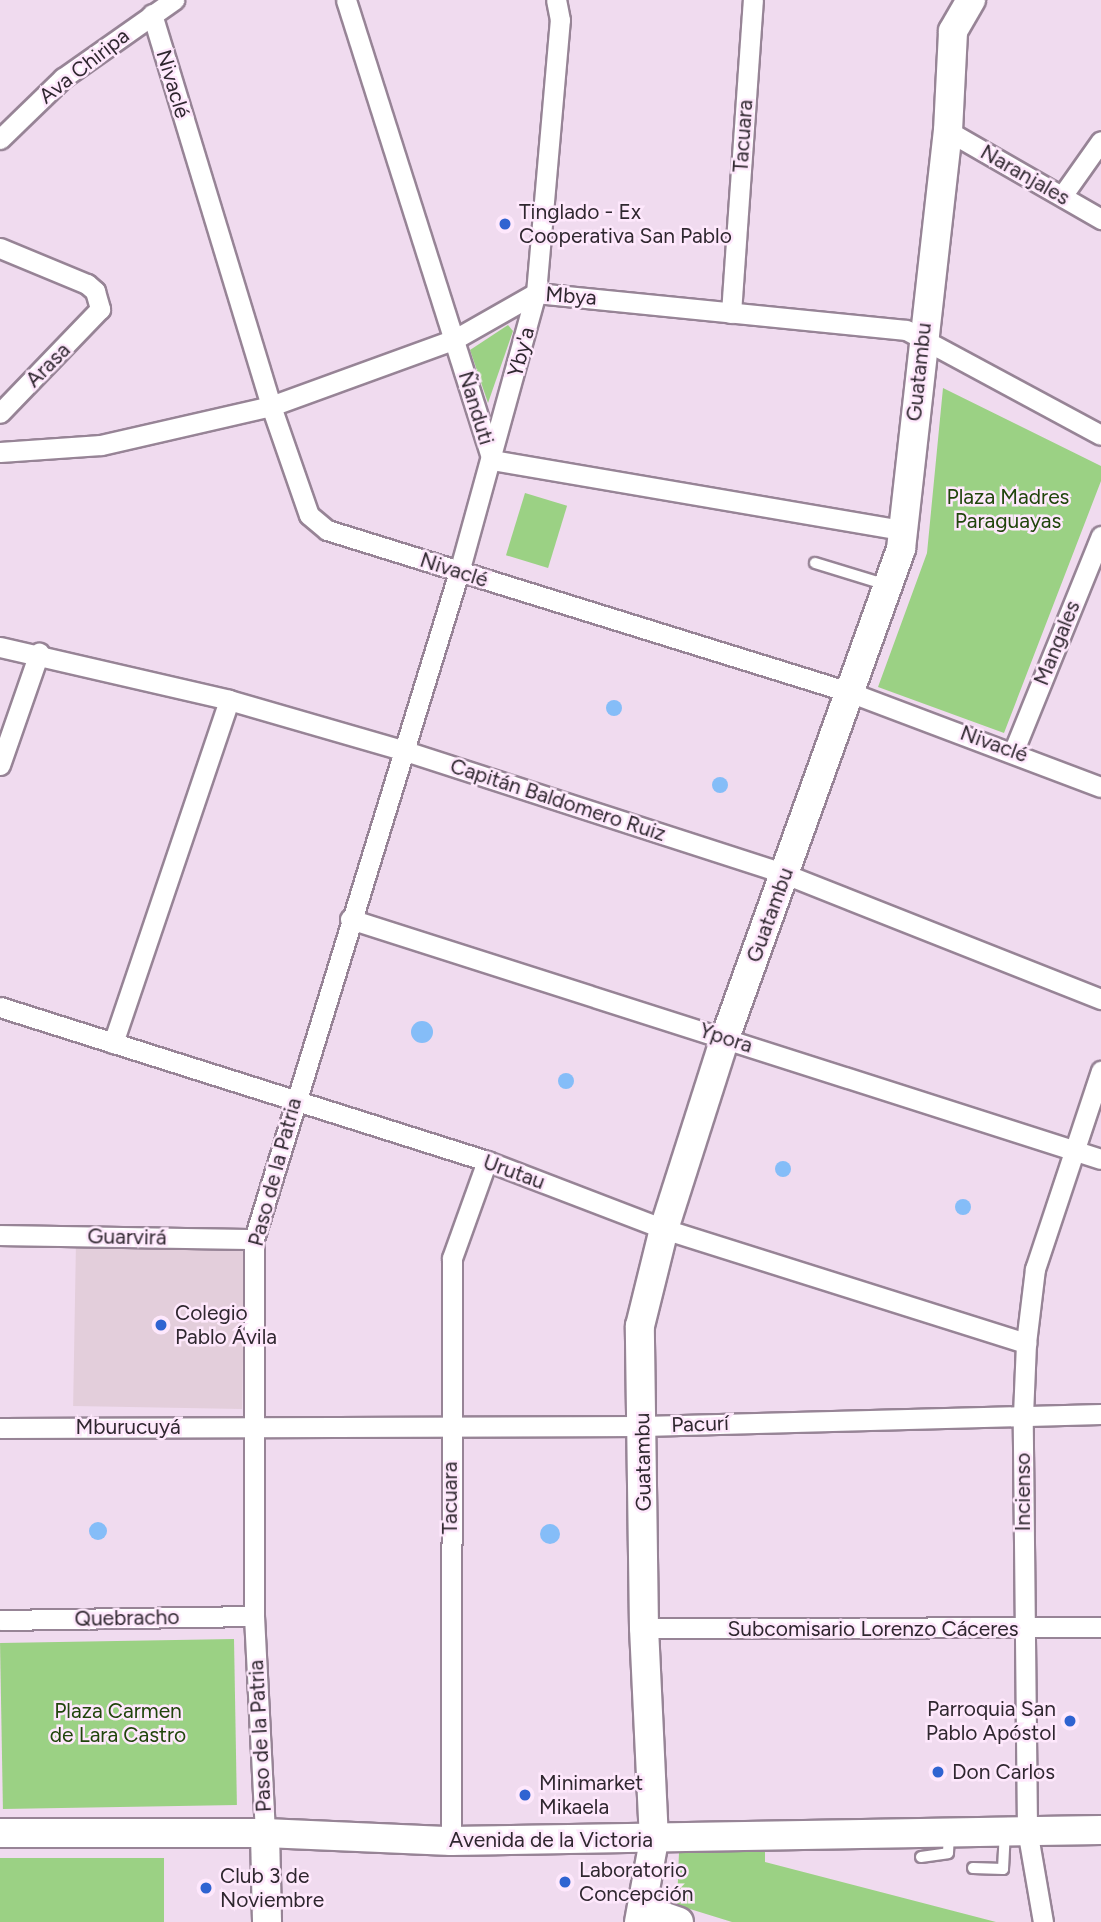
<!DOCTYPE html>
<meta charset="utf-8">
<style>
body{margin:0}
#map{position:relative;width:1101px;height:1922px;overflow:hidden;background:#f0dbef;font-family:Figtree,sans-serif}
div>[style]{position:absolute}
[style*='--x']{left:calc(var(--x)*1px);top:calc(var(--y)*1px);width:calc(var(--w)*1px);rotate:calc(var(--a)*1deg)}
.education>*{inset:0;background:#e3cedb;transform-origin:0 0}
.green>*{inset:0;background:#9bd184;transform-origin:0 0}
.water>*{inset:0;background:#85bdf8}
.round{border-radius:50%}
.roads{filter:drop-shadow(2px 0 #978496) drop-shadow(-2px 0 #978496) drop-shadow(0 2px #978496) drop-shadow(0 -2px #978496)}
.lane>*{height:10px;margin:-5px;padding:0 5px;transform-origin:5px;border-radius:5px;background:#fff}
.street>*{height:19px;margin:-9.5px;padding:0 9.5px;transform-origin:9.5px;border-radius:9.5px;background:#fff}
.secondary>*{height:28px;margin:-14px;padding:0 14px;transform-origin:14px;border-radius:14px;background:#fff}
.dots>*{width:19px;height:19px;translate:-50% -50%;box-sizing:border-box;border:4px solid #fee8fc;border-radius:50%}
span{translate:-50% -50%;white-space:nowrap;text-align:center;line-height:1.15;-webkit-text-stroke:5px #fee8fc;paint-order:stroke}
.street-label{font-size:21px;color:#2f272f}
.poi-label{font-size:21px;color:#2f272f}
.left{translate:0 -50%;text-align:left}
.right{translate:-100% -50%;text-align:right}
.park-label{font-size:21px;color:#20450b}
</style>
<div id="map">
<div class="education">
<div style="left:76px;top:1241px;width:169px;height:165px;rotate:1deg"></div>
</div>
<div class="green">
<div style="clip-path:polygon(508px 325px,513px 331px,488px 403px,470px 350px)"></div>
<div style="clip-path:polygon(943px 388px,1101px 466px,1101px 481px,1004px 733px,878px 687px,927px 553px)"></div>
<div style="left:525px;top:493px;width:44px;height:65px;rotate:17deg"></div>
<div style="left:234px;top:1639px;width:166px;height:234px;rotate:89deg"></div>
<div style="clip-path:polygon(679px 1852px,765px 1852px,765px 1862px,996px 1922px,732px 1922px,677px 1905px)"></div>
<div style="left:0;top:1858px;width:164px;height:64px"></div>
</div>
<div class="water">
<div class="round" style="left:606px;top:700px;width:16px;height:16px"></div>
<div class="round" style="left:712px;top:777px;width:16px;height:16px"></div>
<div class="round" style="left:411px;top:1021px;width:22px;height:22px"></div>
<div class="round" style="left:558px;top:1073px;width:16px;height:16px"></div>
<div class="round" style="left:775px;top:1161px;width:16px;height:16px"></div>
<div class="round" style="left:955px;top:1199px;width:16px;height:16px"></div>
<div class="round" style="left:89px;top:1522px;width:18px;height:18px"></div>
<div class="round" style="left:540px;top:1524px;width:20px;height:20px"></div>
</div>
<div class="roads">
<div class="lane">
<div style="--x:815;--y:563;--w:75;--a:17"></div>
<div style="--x:921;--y:1857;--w:27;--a:-8"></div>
<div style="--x:948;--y:1853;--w:18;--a:-87"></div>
<div style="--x:973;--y:1868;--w:30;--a:2"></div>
<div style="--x:1003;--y:1869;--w:35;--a:-87"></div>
</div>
<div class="street">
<div style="--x:346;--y:0;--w:483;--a:72.4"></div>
<div style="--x:492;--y:460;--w:417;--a:9.7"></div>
<div style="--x:152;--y:14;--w:410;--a:73.1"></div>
<div style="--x:271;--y:406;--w:115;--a:70.8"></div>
<div style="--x:309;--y:515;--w:23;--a:40"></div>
<div style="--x:327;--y:530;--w:547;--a:17.24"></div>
<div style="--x:849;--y:692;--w:269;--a:20.7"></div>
<div style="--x:948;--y:131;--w:177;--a:29.9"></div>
<div style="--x:0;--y:139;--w:88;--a:-44.1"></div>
<div style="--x:63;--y:78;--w:136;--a:-35.1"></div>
<div style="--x:1062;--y:196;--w:67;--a:-54.7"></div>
<div style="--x:0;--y:248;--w:94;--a:22.5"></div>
<div style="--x:87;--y:284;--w:11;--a:41"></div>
<div style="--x:95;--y:291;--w:19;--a:74"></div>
<div style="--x:100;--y:309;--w:144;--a:133.9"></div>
<div style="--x:731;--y:313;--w:314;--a:-86"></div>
<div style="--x:0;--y:452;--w:101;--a:-4"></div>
<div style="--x:101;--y:445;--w:174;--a:-12.9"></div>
<div style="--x:271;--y:406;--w:196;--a:-20"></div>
<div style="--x:455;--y:339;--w:93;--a:-29.6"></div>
<div style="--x:536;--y:293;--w:372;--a:5.7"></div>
<div style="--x:906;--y:330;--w:221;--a:28.3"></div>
<div style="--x:0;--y:647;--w:235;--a:13"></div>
<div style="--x:229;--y:700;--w:180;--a:16.1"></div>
<div style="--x:402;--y:750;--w:403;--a:17.9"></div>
<div style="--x:785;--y:874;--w:340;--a:21.6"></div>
<div style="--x:1014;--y:750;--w:231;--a:-67.9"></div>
<div style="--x:0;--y:765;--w:119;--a:-70.8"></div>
<div style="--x:350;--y:919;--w:788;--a:17.72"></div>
<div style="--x:0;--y:1007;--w:511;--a:17.55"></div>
<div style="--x:487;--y:1161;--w:190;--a:21"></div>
<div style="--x:664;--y:1229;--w:380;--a:17.5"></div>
<div style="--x:113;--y:1043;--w:362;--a:-71.3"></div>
<div style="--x:0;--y:1235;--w:254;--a:0.9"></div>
<div style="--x:0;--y:1428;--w:643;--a:-0.18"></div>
<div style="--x:643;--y:1426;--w:458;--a:-1.5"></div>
<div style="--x:0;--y:1620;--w:254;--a:-0.9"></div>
<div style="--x:644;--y:1628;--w:457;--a:-0.1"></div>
<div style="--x:265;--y:1833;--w:217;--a:-92.9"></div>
<div style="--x:254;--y:1616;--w:377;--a:-90"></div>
<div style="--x:254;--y:1239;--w:698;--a:-72.92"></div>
<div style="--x:459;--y:572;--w:289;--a:-74.6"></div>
<div style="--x:536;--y:293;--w:274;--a:-85"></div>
<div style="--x:560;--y:20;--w:20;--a:-101"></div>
<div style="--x:451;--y:1841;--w:583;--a:-89.9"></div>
<div style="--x:452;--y:1258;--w:103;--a:-70.2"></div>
<div style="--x:1043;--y:1922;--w:94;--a:-99.8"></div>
<div style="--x:1027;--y:1829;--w:414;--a:-90.6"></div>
<div style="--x:1023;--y:1415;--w:72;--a:-87.6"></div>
<div style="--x:1026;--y:1343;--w:75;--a:-83.1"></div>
<div style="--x:1035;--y:1269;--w:209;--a:-71.6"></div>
</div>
<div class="secondary">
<div style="--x:0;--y:1833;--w:265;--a:0"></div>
<div style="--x:265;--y:1833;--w:186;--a:2.5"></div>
<div style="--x:451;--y:1841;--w:650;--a:-0.97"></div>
<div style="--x:265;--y:1833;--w:89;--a:88.7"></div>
<div style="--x:642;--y:1909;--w:39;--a:19"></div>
<div style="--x:639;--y:1922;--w:83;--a:-79.6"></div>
<div style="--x:654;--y:1840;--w:212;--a:-92.7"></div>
<div style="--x:644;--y:1628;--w:302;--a:-90.8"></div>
<div style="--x:640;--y:1326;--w:100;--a:-76.1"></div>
<div style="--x:664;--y:1229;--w:201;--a:-72.3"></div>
<div style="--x:725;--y:1038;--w:520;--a:-70.21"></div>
<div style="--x:901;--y:549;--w:421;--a:-83.6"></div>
<div style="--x:948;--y:131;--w:100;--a:-87.1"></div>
<div style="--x:953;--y:31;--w:36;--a:-60"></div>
</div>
</div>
<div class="dots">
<div style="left:505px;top:224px;background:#2f63d1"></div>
<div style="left:161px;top:1325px;background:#2f63d1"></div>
<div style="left:1070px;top:1721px;background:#2f63d1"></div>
<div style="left:938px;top:1772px;background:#2f63d1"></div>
<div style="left:525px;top:1795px;background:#2f63d1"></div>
<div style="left:565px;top:1882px;background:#2f63d1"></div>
<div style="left:206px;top:1888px;background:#2f63d1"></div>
</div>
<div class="street-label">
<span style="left:84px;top:66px;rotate:-38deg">Ava Chiripa</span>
<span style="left:173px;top:84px;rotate:73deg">Nivaclé</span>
<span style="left:743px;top:136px;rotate:-86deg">Tacuara</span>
<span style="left:1025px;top:175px;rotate:30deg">Naranjales</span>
<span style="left:571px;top:296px;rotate:4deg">Mbya</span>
<span style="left:521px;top:352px;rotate:-75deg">Yby'a</span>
<span style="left:48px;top:365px;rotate:-45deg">Arasa</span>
<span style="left:919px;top:372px;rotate:-84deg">Guatambu</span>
<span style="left:476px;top:408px;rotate:73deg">Ñanduti</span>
<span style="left:454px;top:570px;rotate:18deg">Nivaclé</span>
<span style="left:1057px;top:643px;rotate:-68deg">Mangales</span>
<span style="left:994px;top:744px;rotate:20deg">Nivaclé</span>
<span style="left:558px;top:800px;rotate:18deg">Capitán Baldomero Ruiz</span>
<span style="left:770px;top:915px;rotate:-70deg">Guatambu</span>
<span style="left:726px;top:1038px;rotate:18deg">Ypora</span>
<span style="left:275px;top:1172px;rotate:-75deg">Paso de la Patria</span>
<span style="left:514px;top:1172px;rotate:20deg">Urutau</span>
<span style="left:127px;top:1237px;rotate:1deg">Guarvirá</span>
<span style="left:700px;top:1424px;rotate:-2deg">Pacurí</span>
<span style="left:128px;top:1427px">Mburucuyá</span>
<span style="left:643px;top:1462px;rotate:-91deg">Guatambu</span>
<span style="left:1023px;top:1492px;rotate:-90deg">Incienso</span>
<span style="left:450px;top:1498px;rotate:-90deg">Tacuara</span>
<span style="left:127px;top:1618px;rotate:-1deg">Quebracho</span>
<span style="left:873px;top:1629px">Subcomisario Lorenzo Cáceres</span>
<span style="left:260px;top:1736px;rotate:-93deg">Paso de la Patria</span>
<span style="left:551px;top:1840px">Avenida de la Victoria</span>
</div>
<div class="poi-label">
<span class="left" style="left:519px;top:224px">Tinglado - Ex<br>Cooperativa San Pablo</span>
<span class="left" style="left:175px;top:1325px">Colegio<br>Pablo Ávila</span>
<span class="right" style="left:1056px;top:1721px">Parroquia San<br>Pablo Apóstol</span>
<span class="left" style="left:952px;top:1772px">Don Carlos</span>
<span class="left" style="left:539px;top:1795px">Minimarket<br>Mikaela</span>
<span class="left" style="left:579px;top:1882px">Laboratorio<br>Concepción</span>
<span class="left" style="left:220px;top:1888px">Club 3 de<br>Noviembre</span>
</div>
<div class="park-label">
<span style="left:1008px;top:509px">Plaza Madres<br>Paraguayas</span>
<span style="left:118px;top:1723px">Plaza Carmen<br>de Lara Castro</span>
</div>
</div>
